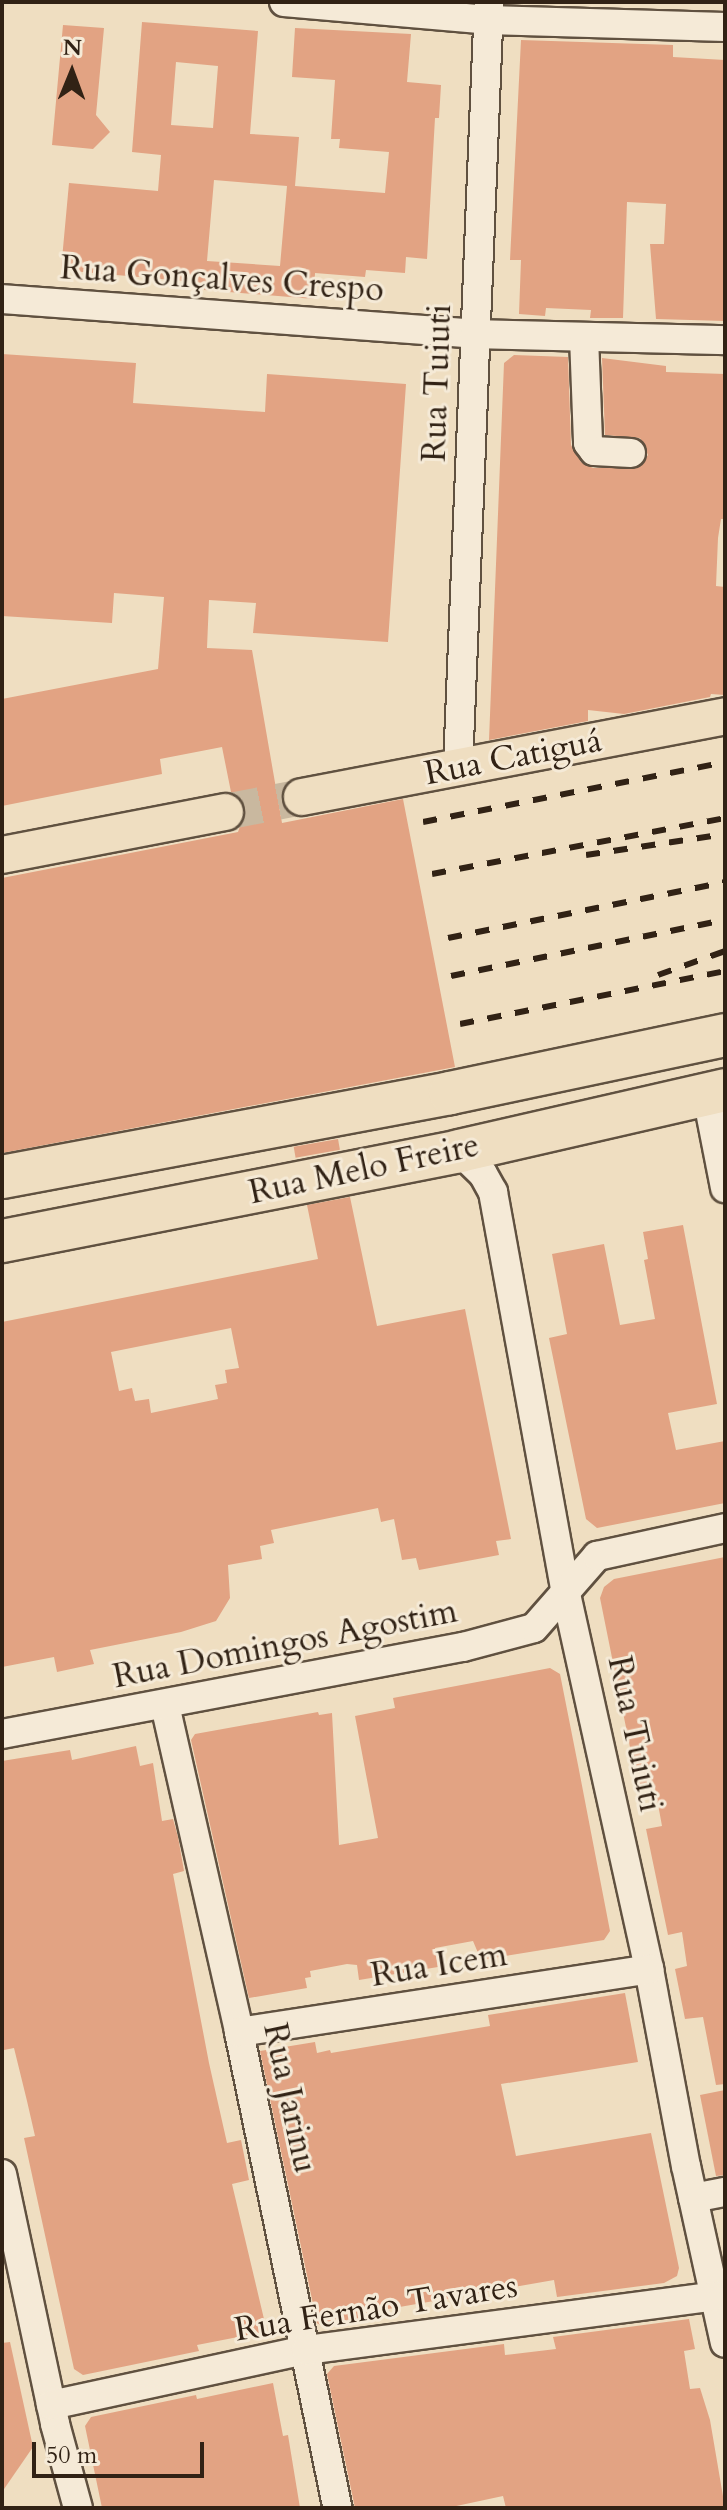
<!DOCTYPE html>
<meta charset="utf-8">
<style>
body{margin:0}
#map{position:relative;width:727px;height:2510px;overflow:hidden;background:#efdec1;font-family:Cardo,serif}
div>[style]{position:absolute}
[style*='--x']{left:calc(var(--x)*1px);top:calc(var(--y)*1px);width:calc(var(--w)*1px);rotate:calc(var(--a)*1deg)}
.building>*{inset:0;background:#e2a383;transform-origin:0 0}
.major-tunnel>*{height:36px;margin-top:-18px;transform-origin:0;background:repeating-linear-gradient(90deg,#c9b89f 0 36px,transparent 0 54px)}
.roads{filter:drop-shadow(2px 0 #605140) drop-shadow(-2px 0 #605140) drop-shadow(0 2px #605140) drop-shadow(0 -2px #605140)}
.minor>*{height:28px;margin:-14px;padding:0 14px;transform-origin:14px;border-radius:14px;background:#f5ead7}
.major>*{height:36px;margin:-18px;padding:0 18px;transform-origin:18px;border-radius:18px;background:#efdec1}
.highway>*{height:42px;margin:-21px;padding:0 21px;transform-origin:21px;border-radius:21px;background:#efdec1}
.rail>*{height:6px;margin-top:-3px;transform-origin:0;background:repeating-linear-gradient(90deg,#312215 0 14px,transparent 0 28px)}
span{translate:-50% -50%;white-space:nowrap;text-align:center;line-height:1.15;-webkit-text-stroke:6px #f5ead7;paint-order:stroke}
.street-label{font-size:34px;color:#312215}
.frame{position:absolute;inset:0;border:4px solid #312215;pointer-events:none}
.north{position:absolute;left:32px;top:32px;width:80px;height:80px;-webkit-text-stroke:6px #f5ead7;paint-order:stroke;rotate:1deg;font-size:22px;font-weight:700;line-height:32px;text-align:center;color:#312215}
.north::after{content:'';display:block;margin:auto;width:28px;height:36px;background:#312215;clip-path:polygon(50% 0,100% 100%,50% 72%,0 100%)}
.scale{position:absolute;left:32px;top:2442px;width:172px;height:36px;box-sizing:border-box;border:4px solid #312215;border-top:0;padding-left:10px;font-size:24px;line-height:28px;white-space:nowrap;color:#312215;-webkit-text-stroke:6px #f5ead7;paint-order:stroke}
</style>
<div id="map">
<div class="building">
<div style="clip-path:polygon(evenodd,142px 22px,258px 31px,250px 134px,299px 137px,295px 186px,385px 193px,389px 152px,339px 148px,340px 139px,331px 139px,335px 80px,292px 77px,295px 28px,411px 34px,407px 82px,441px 85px,439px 118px,435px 118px,427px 259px,406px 257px,405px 273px,366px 270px,365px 277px,315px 273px,314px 299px,204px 290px,205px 283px,61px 270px,69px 183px,158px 191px,161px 155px,132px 152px,142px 22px,176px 62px,218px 66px,213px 128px,171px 125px,176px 62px,142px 22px,214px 180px,287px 186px,280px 266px,207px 261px,214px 180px)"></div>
<div style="clip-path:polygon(63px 25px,104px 28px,96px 115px,110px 132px,93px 149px,52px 145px)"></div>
<div style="clip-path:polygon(521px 40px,673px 45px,673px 57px,725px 60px,725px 321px,656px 319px,650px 244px,664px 244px,666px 204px,627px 202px,623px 318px,590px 318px,591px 310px,546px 308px,545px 316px,519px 314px,521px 260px,510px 260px)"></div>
<div style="clip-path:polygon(2px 354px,136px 363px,133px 403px,265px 412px,267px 374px,406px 384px,388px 642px,253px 633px,256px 603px,209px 600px,207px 648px,252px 650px,282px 823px,403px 799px,455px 1067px,2px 1153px,2px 878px,238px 832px,246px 809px,240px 798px,231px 792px,222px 747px,160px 759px,162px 774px,2px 806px,2px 699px,158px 669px,164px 597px,114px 593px,112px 623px,2px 616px)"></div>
<div style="clip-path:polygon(514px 355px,568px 357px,571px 445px,581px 462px,593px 468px,638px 468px,648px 455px,640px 438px,605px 435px,602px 358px,666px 366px,666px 372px,725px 374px,725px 519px,721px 519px,718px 538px,716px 586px,725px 587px,725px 695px,711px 694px,710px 697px,624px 714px,588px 710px,588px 721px,489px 740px,504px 363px)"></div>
<div style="left:338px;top:1139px;width:11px;height:45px;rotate:80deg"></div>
<div style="clip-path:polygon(evenodd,350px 1197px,377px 1326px,465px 1309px,511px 1539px,496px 1541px,499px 1555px,419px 1570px,416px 1558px,402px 1560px,394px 1519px,381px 1522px,378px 1508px,271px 1530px,274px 1543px,260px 1546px,262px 1559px,228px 1565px,230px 1598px,216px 1621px,181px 1632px,90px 1650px,94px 1664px,57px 1672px,54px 1657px,2px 1667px,2px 1322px,318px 1259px,307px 1205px,350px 1197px,231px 1328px,239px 1368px,225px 1370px,227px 1383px,215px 1385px,218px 1399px,151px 1413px,149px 1399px,135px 1401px,132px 1388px,119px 1391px,111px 1352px,231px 1328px)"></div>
<div style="clip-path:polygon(683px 1225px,717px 1404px,668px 1413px,676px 1450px,725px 1441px,725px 1503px,597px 1528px,586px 1519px,549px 1338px,567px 1334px,552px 1254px,604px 1244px,620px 1325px,655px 1319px,644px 1260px,648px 1259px,643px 1232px)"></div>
<div style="clip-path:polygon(725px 1557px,725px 2084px,716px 2085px,703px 2017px,685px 2019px,675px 1969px,687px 1966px,682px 1932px,668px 1935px,646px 1829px,662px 1826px,655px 1788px,639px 1792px,600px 1598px,604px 1587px,614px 1579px)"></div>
<div style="clip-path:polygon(550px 1668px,560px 1674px,579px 1770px,610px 1931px,604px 1940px,481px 1960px,473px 1941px,435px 1948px,438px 1967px,359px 1980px,357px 1965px,347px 1964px,310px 1971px,311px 1977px,305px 1978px,307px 1988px,249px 1998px,191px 1740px,195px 1734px,318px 1712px,319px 1715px,332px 1713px,339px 1845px,378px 1838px,355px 1716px,395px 1708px,393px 1698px)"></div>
<div style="clip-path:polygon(136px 1746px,140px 1766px,153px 1763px,162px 1821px,173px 1819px,178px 1837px,184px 1871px,173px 1874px,209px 2063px,227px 2143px,241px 2140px,249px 2180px,232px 2184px,264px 2319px,261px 2319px,263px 2332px,197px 2345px,199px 2351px,83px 2375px,74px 2369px,24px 2138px,35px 2136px,27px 2101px,14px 2048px,4px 2050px,2px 2039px,2px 1761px,70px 1750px,72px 1760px)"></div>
<div style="clip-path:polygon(625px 1993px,638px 2062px,501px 2084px,516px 2156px,651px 2133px,679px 2268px,677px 2276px,664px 2283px,557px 2297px,554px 2280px,365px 2313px,366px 2322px,323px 2327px,317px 2323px,260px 2051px,315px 2042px,317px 2053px,330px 2050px,331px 2053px,490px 2026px,488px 2015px)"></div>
<div style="clip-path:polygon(725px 2090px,725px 2175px,716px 2176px,700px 2095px)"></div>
<div style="clip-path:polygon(689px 2319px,695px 2349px,684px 2351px,690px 2389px,700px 2388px,710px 2420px,725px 2508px,506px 2508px,503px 2496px,447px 2508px,355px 2508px,327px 2374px,334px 2366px,504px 2344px,505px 2355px,556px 2349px,553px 2337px)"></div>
<div style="clip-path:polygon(10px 2342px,33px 2447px,2px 2492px,2px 2343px)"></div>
<div style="clip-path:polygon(273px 2383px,283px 2436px,288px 2435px,300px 2508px,102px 2508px,85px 2426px,91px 2417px,196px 2395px,197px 2399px)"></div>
</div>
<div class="major-tunnel">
<div style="--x:225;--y:812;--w:78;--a:-11"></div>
</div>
<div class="roads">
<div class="minor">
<div style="--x:284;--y:2;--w:205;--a:5"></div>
<div style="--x:488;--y:20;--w:237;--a:1.7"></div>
<div style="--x:2;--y:299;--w:474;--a:4.2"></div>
<div style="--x:475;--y:334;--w:250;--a:1.4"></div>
<div style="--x:584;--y:337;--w:106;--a:87.8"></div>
<div style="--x:588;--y:443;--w:10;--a:53"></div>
<div style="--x:594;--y:451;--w:37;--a:3"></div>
<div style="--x:458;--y:767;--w:766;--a:-87.68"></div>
<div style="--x:707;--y:1096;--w:94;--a:78.9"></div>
<div style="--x:459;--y:1151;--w:33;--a:44"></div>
<div style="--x:483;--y:1174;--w:21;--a:61"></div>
<div style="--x:493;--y:1192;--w:409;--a:79.7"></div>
<div style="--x:566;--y:1594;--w:384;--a:77.5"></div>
<div style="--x:649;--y:1969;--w:200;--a:79.4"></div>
<div style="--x:686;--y:2166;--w:181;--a:77.6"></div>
<div style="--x:165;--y:1705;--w:335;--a:77.2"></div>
<div style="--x:239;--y:2032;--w:486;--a:78.3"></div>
<div style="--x:2;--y:1734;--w:469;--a:-10.7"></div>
<div style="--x:463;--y:1647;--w:73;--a:-15"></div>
<div style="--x:534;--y:1628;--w:96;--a:-48.8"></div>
<div style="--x:597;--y:1556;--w:131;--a:-12.3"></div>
<div style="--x:239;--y:2032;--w:415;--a:-8.7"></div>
<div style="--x:2;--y:2174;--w:256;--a:78"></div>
<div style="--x:55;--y:2424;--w:87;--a:74.7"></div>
<div style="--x:693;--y:2198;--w:33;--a:-11"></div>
<div style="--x:51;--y:2405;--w:261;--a:-12.2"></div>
<div style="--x:306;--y:2350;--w:413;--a:-7.5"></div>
</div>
<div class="major">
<div style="--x:302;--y:797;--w:431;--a:-10.8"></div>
<div style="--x:2;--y:855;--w:227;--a:-10.9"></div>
</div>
<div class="highway">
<div style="--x:2;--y:1177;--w:456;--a:-10.6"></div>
<div style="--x:450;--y:1093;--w:281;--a:-11.9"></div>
<div style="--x:2;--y:1241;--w:466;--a:-11.1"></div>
<div style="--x:459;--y:1151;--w:273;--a:-12.9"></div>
</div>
</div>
<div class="rail">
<div style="--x:423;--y:822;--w:308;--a:-11.2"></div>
<div style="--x:586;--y:855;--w:141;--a:-8.6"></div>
<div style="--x:432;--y:874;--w:298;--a:-10.8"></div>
<div style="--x:448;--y:938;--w:283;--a:-11.4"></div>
<div style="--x:658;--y:975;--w:71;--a:-19.7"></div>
<div style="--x:451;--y:976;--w:280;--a:-11.6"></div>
<div style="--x:460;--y:1024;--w:270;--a:-11.3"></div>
</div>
<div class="street-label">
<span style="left:222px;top:279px;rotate:4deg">Rua Gonçalves Crespo</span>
<span style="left:437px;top:383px;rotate:-88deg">Rua Tuiuti</span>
<span style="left:513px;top:757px;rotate:-11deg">Rua Catiguá</span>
<span style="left:364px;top:1169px;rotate:-12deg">Rua Melo Freire</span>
<span style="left:285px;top:1644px;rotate:-11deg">Rua Domingos Agostim</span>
<span style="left:635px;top:1734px;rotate:78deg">Rua Tuiuti</span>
<span style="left:439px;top:1965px;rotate:-9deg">Rua Icem</span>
<span style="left:290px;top:2098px;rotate:78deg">Rua Jarinu</span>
<span style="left:376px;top:2308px;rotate:-9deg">Rua Fernão Tavares</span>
</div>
<div class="frame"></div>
<div class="north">N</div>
<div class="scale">50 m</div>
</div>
